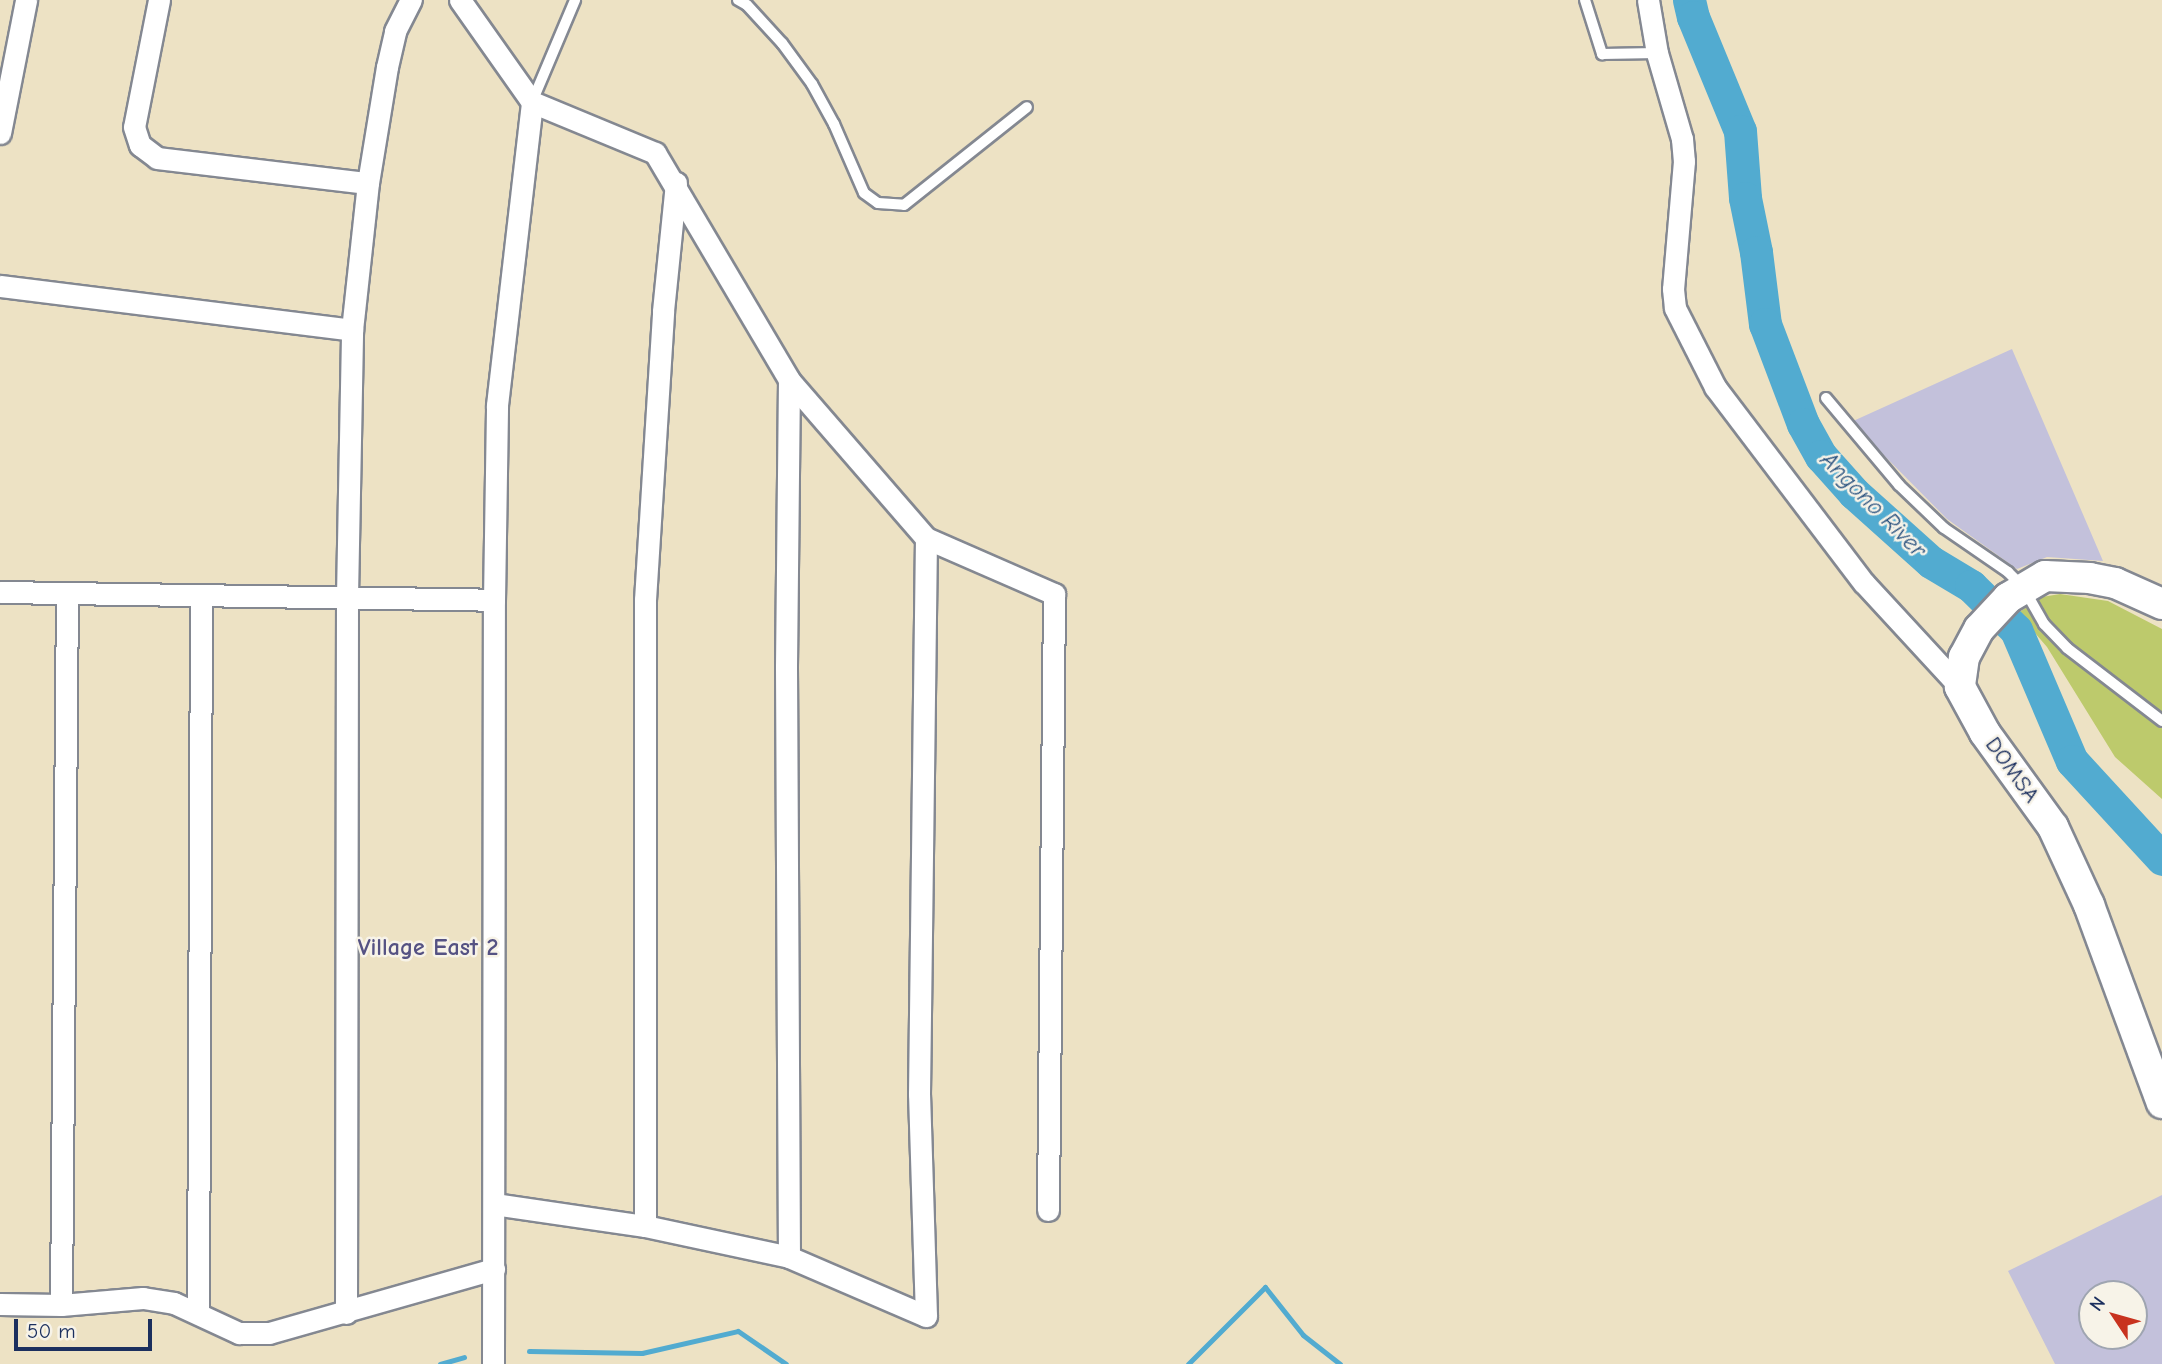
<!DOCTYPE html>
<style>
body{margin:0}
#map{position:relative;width:2162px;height:1364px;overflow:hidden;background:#ede2c4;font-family:"Comic Neue",sans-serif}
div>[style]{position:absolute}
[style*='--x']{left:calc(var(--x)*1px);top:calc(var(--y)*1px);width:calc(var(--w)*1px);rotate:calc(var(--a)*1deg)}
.industrial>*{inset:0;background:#c3c1db}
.green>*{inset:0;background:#bdca6c}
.stream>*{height:5px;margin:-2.5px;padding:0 2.5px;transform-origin:2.5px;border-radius:2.5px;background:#52abd0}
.river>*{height:33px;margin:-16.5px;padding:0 16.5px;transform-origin:16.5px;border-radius:16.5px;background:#52abd0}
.roads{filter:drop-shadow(2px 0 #848891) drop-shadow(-2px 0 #848891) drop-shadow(0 2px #848891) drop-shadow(0 -2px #848891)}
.lane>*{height:10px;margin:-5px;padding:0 5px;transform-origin:5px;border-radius:5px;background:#fff}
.street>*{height:21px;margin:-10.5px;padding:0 10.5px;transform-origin:10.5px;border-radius:10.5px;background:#fff}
.secondary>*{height:30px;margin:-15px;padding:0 15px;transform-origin:15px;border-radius:15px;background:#fff}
span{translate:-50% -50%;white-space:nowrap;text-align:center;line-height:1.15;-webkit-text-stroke:5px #f7f3e8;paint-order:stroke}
.street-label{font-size:23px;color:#1b2f5e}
.water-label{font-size:24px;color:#2c5480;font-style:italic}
.neighbourhood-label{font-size:24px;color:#555283;font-weight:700}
.north{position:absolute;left:2078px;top:1280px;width:70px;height:70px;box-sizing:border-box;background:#f7f3e8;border:2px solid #9fa5b1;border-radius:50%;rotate:306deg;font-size:19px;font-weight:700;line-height:28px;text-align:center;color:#1b2f5e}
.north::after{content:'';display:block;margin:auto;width:24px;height:32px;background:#c8321e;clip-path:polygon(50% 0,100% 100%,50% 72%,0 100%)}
.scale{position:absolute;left:14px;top:1319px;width:138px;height:32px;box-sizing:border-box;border:4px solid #1b2f5e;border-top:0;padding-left:9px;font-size:21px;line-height:24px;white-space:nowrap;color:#1b2f5e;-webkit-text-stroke:5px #f7f3e8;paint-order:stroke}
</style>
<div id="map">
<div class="industrial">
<div style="clip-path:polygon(2012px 349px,2103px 561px,2047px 557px,2017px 569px,1947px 519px,1851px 422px)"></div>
<div style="clip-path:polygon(evenodd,2162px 1195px,2162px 1364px,2055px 1364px,2008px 1271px,2162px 1195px,2134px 1294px,2134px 1336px,2092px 1336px,2092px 1294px,2134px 1294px)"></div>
</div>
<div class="green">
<div style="clip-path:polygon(2060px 594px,2108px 601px,2162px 629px,2162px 799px,2115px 757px,2047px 647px,2018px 613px,2042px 597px)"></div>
</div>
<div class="stream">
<div style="--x:529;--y:1351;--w:113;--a:1"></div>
<div style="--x:642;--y:1353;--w:98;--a:-12.9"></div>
<div style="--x:738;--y:1331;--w:58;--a:34.5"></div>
<div style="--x:440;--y:1364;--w:25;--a:-16"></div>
<div style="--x:1188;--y:1364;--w:109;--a:-45"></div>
<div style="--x:1265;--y:1287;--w:61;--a:51.6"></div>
<div style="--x:1303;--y:1335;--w:47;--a:38.1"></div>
</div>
<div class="river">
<div style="--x:1689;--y:0;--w:17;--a:77"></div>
<div style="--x:1693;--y:17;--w:123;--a:67.6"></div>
<div style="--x:1740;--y:131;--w:67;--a:85.7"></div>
<div style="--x:1745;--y:198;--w:55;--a:78.5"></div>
<div style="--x:1756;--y:252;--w:73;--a:82.9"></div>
<div style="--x:1765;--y:324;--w:107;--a:69.2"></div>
<div style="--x:1803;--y:424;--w:37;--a:61"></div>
<div style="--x:1821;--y:456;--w:50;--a:48.3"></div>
<div style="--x:1854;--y:493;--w:103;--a:41.9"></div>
<div style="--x:1931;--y:562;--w:47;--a:31"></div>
<div style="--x:1971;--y:586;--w:63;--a:44.4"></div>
<div style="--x:2016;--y:630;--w:142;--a:66.9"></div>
<div style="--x:2072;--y:761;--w:133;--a:47.4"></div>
</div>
<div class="roads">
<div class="lane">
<div style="--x:738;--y:0;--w:10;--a:29"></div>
<div style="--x:747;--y:5;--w:52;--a:47.4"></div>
<div style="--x:782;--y:43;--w:51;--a:53.8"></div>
<div style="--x:812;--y:84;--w:46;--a:61.2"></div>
<div style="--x:834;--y:124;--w:75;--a:66.5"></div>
<div style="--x:864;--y:193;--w:17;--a:36"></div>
<div style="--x:878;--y:203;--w:26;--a:4"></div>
<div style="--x:904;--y:205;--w:157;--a:-38.5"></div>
<div style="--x:1585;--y:0;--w:57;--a:72.5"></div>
<div style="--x:1602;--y:54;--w:55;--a:-1"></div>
<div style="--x:532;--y:102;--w:111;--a:-67.1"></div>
<div style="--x:1826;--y:398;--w:114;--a:50"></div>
<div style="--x:1899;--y:485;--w:62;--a:43.7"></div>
<div style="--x:1944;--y:528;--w:78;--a:34.5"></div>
<div style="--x:2008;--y:572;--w:21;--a:45"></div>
<div style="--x:2023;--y:587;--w:43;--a:60.4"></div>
<div style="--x:2044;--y:624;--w:33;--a:46"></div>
<div style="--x:2067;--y:648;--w:120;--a:37.5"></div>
</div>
<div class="street">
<div style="--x:159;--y:0;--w:129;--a:101.1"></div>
<div style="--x:134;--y:127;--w:19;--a:72"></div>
<div style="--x:140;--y:145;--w:21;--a:37"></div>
<div style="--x:157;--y:158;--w:212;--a:6.8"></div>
<div style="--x:460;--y:0;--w:125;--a:54.8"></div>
<div style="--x:532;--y:102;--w:133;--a:22.5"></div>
<div style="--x:655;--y:153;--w:264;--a:59.4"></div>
<div style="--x:789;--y:380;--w:209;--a:49.1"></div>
<div style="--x:926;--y:538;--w:140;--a:23.6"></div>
<div style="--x:1054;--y:594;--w:616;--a:90.56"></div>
<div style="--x:1648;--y:0;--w:54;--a:80.4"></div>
<div style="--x:1657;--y:53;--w:90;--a:73.8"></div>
<div style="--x:1682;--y:139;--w:22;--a:85"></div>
<div style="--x:1684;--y:161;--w:128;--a:94.9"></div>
<div style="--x:1673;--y:289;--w:19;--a:84"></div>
<div style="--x:1675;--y:308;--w:89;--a:63.1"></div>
<div style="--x:1715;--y:387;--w:246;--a:52.8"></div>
<div style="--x:1864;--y:583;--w:142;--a:47.3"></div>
<div style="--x:0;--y:133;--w:136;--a:-78.9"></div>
<div style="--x:0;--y:286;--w:355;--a:7.1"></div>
<div style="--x:789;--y:380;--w:287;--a:90.6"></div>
<div style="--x:786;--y:667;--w:590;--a:89.71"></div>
<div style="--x:0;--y:592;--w:494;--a:0.9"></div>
<div style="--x:494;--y:1204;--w:153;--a:8.3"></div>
<div style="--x:645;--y:1226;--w:147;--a:12.1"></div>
<div style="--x:789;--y:1257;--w:149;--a:23.3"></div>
<div style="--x:926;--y:1316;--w:222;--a:-91.8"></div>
<div style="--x:919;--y:1094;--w:556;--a:-89.28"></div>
<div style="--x:645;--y:1226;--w:626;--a:-90"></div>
<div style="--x:645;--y:600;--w:290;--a:-86.4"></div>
<div style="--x:663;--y:311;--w:129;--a:-84.2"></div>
<div style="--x:0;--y:1304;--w:61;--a:0.9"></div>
<div style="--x:61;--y:1305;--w:82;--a:-4.9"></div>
<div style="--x:143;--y:1298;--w:31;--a:9"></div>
<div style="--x:174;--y:1303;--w:72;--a:24.8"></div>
<div style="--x:239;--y:1333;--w:30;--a:0"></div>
<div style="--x:269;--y:1333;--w:234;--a:-15.9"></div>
<div style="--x:61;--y:1305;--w:712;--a:-89.52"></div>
<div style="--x:198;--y:1313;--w:718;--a:-89.76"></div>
<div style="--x:346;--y:1313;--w:717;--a:-89.92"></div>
<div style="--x:347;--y:596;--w:266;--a:-88.9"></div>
<div style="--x:352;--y:330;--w:148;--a:-83.8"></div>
<div style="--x:368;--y:183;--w:118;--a:-80.7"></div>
<div style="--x:387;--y:67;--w:37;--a:-77"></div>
<div style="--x:395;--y:31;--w:35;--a:-63"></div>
<div style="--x:493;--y:1364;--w:764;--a:-89.93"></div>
<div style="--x:494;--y:600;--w:195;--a:-89.1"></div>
<div style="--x:497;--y:405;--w:305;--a:-83.4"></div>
</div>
<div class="secondary">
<div style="--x:2162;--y:604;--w:51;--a:-155.9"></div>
<div style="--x:2115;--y:583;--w:25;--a:-169"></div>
<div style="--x:2090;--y:578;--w:45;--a:-177.5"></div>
<div style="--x:2045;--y:576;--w:43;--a:149.3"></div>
<div style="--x:2008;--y:598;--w:42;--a:133.1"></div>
<div style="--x:1979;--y:629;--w:32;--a:118"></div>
<div style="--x:1964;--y:657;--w:30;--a:98"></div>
<div style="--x:1960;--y:687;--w:52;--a:61.5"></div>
<div style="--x:1985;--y:733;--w:116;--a:54.1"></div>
<div style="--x:2053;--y:827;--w:86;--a:65.2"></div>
<div style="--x:2089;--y:905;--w:211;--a:69.8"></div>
</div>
</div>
<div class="street-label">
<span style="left:2012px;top:770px;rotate:54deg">DOMSA</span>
</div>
<div class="water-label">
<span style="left:1873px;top:505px;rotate:45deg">Angono River</span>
</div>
<div class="neighbourhood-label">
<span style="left:428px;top:948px">Village East 2</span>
</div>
<div class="north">N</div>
<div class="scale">50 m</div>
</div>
